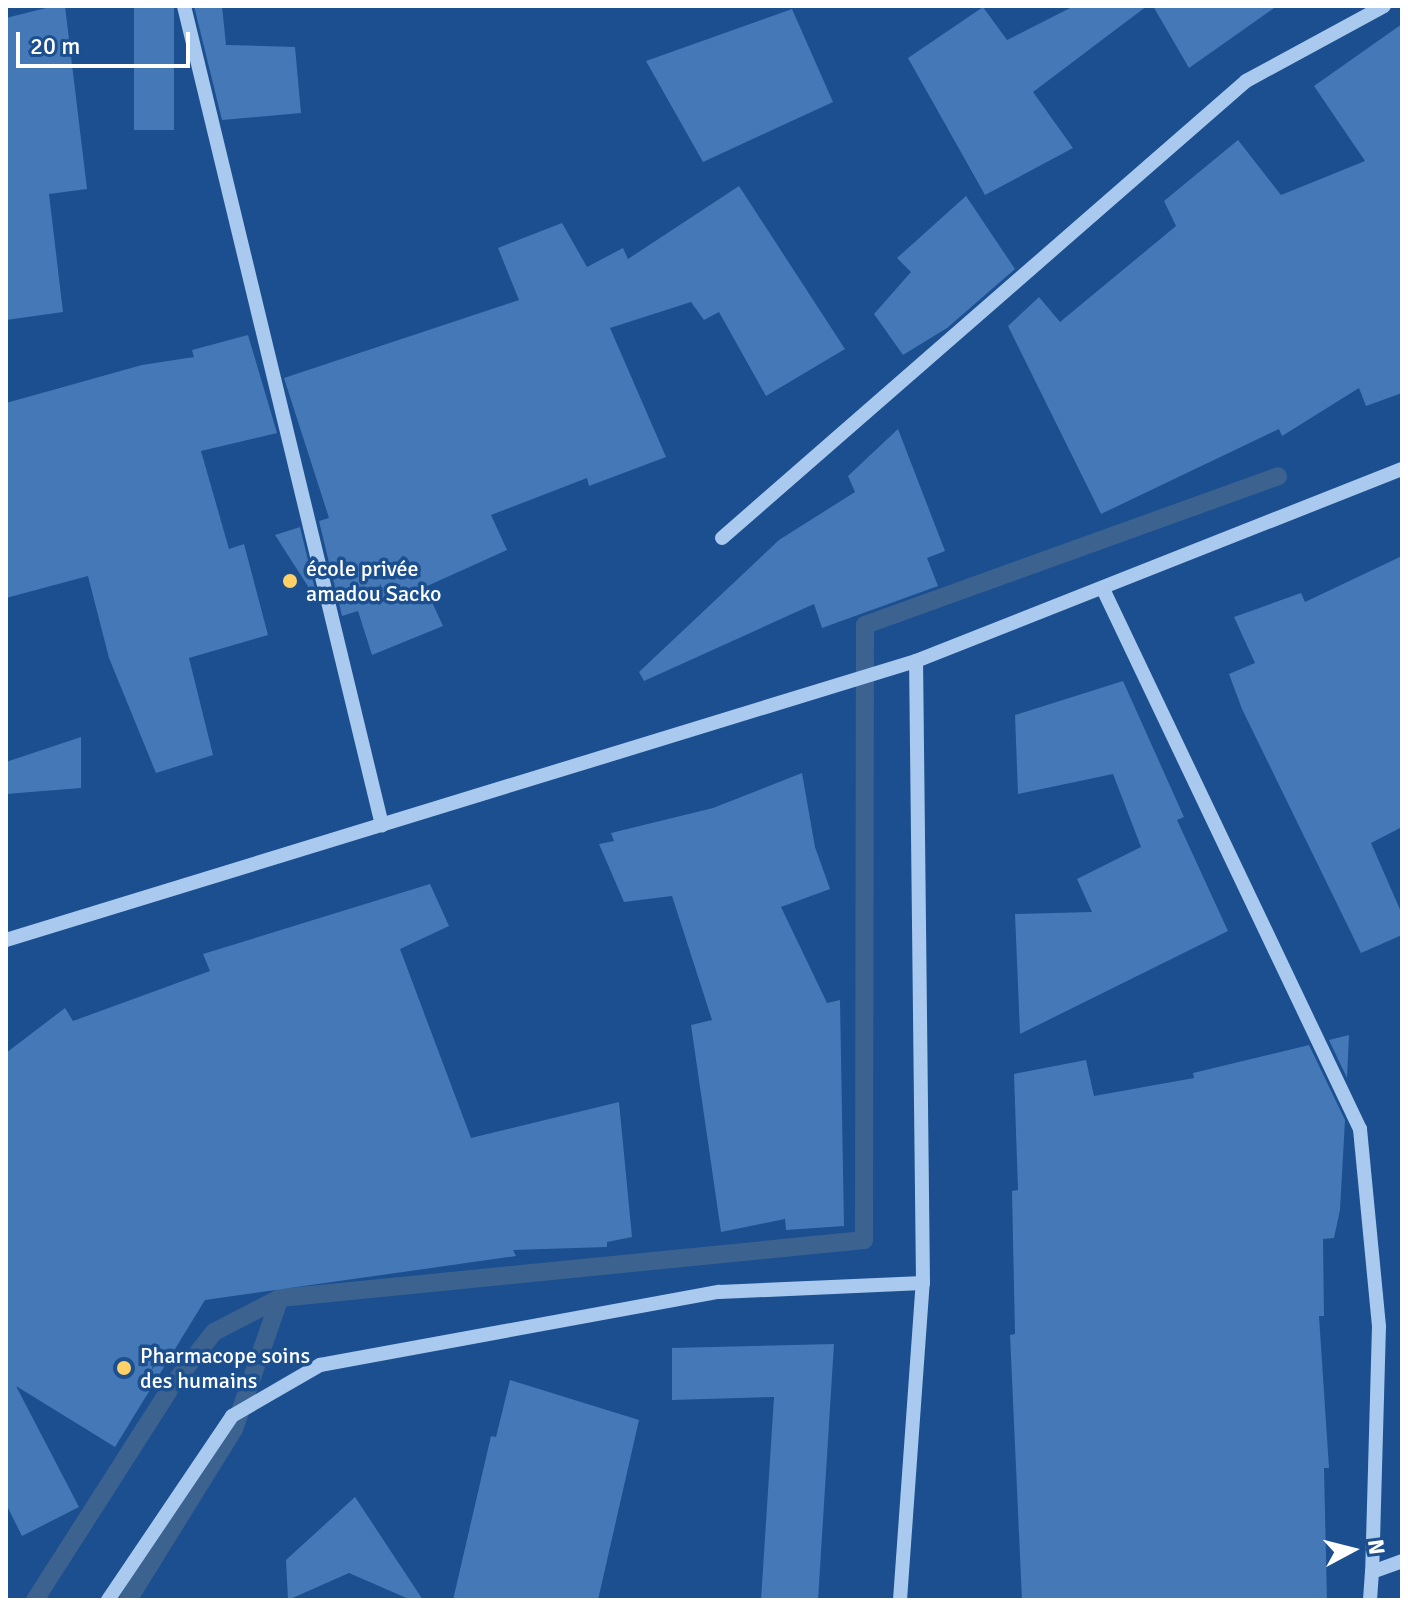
<!DOCTYPE html>
<meta charset="utf-8">
<style>
body{margin:0}
#map{position:relative;width:1408px;height:1606px;overflow:hidden;background:#1b4f8f;font-family:Signika,sans-serif}
div>[style]{position:absolute}
[style*='--x']{left:calc(var(--x)*1px);top:calc(var(--y)*1px);width:calc(var(--w)*1px);rotate:calc(var(--a)*1deg)}
.stream>*{height:18px;margin:-9px;padding:0 9px;transform-origin:9px;border-radius:9px;background:#3c6290}
.building>*{inset:0;background:#4478b7;transform-origin:0 0}
.minor>*{height:14px;margin:-7px;padding:0 7px;transform-origin:7px;border-radius:7px;background:#a9c9ee}
.dots>*{width:22px;height:22px;translate:-50% -50%;box-sizing:border-box;border:4px solid #1b4f8f;border-radius:50%}
span{translate:-50% -50%;white-space:nowrap;text-align:center;line-height:1.15;-webkit-text-stroke:7px #1b4f8f;paint-order:stroke}
.poi-label{font-size:22px;color:#fff}
.left{translate:0 -50%;text-align:left}
.frame{position:absolute;inset:0;border:8px solid #fff;pointer-events:none}
.north{position:absolute;left:1312px;top:1510px;width:80px;height:80px;-webkit-text-stroke:6px #1b4f8f;paint-order:stroke;rotate:83deg;font-size:22px;font-weight:700;line-height:32px;text-align:center;color:#fff}
.north::after{content:'';display:block;margin:auto;width:28px;height:36px;background:#fff;clip-path:polygon(50% 0,100% 100%,50% 72%,0 100%)}
.scale{position:absolute;left:16px;top:32px;width:174px;height:36px;box-sizing:border-box;border:4px solid #fff;border-top:0;padding-left:10px;font-size:24px;line-height:28px;white-space:nowrap;color:#fff;-webkit-text-stroke:6px #1b4f8f;paint-order:stroke}
</style>
<div id="map">
<div class="stream">
<div style="--x:35;--y:1600;--w:258;--a:-57.4"></div>
<div style="--x:174;--y:1383;--w:65;--a:-51.9"></div>
<div style="--x:214;--y:1332;--w:74;--a:-27.3"></div>
<div style="--x:280;--y:1298;--w:587;--a:-5.67"></div>
<div style="--x:864;--y:1240;--w:615;--a:-89.91"></div>
<div style="--x:865;--y:625;--w:439;--a:-19.8"></div>
<div style="--x:128;--y:1600;--w:201;--a:-58.2"></div>
<div style="--x:234;--y:1429;--w:139;--a:-70.7"></div>
</div>
<div class="building">
<div style="clip-path:polygon(54px 6px,65px 6px,87px 189px,49px 194px,63px 312px,6px 320px,6px 18px)"></div>
<div style="left:134px;top:6px;width:40px;height:124px"></div>
<div style="clip-path:polygon(194px 6px,222px 6px,226px 45px,295px 47px,301px 113px,222px 120px)"></div>
<div style="clip-path:polygon(1074px 6px,1147px 6px,1033px 92px,1073px 148px,985px 195px,908px 58px,983px 7px,1007px 40px)"></div>
<div style="clip-path:polygon(1153px 6px,1277px 6px,1189px 68px)"></div>
<div style="clip-path:polygon(792px 9px,833px 102px,703px 162px,646px 61px)"></div>
<div style="clip-path:polygon(1402px 24px,1402px 393px,1366px 406px,1359px 388px,1282px 436px,1279px 429px,1101px 514px,1008px 326px,1039px 297px,1060px 322px,1176px 226px,1164px 201px,1238px 140px,1281px 195px,1365px 161px,1314px 86px)"></div>
<div style="clip-path:polygon(739px 186px,845px 349px,766px 396px,719px 312px,704px 320px,691px 302px,610px 328px,666px 457px,589px 486px,587px 478px,491px 515px,507px 550px,425px 587px,443px 626px,372px 655px,358px 611px,342px 616px,319px 521px,329px 518px,284px 378px,519px 300px,498px 248px,562px 223px,587px 267px,623px 248px,628px 259px)"></div>
<div style="clip-path:polygon(966px 196px,1015px 269px,947px 328px,903px 355px,874px 314px,911px 272px,897px 258px)"></div>
<div style="clip-path:polygon(248px 335px,277px 433px,201px 451px,229px 549px,244px 544px,268px 635px,189px 658px,213px 755px,156px 773px,109px 658px,88px 576px,6px 598px,6px 403px,142px 365px,194px 357px,192px 350px)"></div>
<div style="clip-path:polygon(898px 429px,945px 551px,927px 558px,938px 586px,822px 628px,814px 604px,644px 681px,639px 672px,779px 540px,855px 492px,848px 476px)"></div>
<div style="clip-path:polygon(300px 527px,318px 602px,275px 535px)"></div>
<div style="clip-path:polygon(1402px 556px,1402px 827px,1371px 843px,1402px 914px,1402px 935px,1361px 953px,1242px 709px,1229px 674px,1255px 663px,1234px 617px,1301px 593px,1305px 602px)"></div>
<div style="clip-path:polygon(1123px 681px,1184px 817px,1177px 820px,1228px 931px,1020px 1034px,1015px 914px,1092px 912px,1077px 879px,1141px 847px,1113px 774px,1018px 794px,1015px 715px)"></div>
<div style="clip-path:polygon(81px 737px,81px 788px,6px 794px,6px 762px)"></div>
<div style="clip-path:polygon(802px 773px,815px 847px,830px 889px,781px 907px,827px 1003px,840px 1000px,844px 1226px,786px 1230px,785px 1219px,721px 1232px,691px 1025px,712px 1020px,672px 896px,624px 902px,599px 844px,614px 841px,611px 833px,713px 808px)"></div>
<div style="clip-path:polygon(430px 884px,449px 926px,400px 949px,471px 1138px,619px 1102px,632px 1237px,607px 1242px,607px 1247px,513px 1250px,516px 1256px,205px 1300px,115px 1447px,16px 1386px,79px 1507px,22px 1536px,6px 1504px,6px 1053px,65px 1008px,73px 1021px,210px 971px,203px 954px)"></div>
<div style="clip-path:polygon(1349px 1035px,1347px 1078px,1329px 1040px)"></div>
<div style="clip-path:polygon(1309px 1045px,1345px 1120px,1340px 1210px,1334px 1238px,1323px 1239px,1324px 1316px,1319px 1316px,1329px 1468px,1324px 1468px,1327px 1600px,1022px 1600px,1010px 1335px,1015px 1334px,1012px 1191px,1018px 1190px,1014px 1074px,1086px 1060px,1094px 1096px,1194px 1078px,1193px 1073px)"></div>
<div style="clip-path:polygon(834px 1344px,818px 1600px,761px 1600px,774px 1397px,672px 1400px,672px 1348px)"></div>
<div style="clip-path:polygon(510px 1380px,639px 1420px,598px 1600px,453px 1600px,491px 1436px,496px 1437px)"></div>
<div style="clip-path:polygon(355px 1497px,423px 1600px,411px 1600px,349px 1573px,288px 1600px,286px 1560px)"></div>
</div>
<div class="minor">
<div style="--x:184;--y:6;--w:843;--a:76.41"></div>
<div style="--x:722;--y:538;--w:695;--a:-41.09"></div>
<div style="--x:1246;--y:81;--w:157;--a:-28.5"></div>
<div style="--x:1103;--y:589;--w:598;--a:64.55"></div>
<div style="--x:1360;--y:1129;--w:198;--a:84.5"></div>
<div style="--x:1379;--y:1326;--w:246;--a:91.6"></div>
<div style="--x:6;--y:940;--w:952;--a:-17.05"></div>
<div style="--x:916;--y:661;--w:523;--a:-21.56"></div>
<div style="--x:108;--y:1600;--w:222;--a:-56"></div>
<div style="--x:232;--y:1416;--w:102;--a:-30.1"></div>
<div style="--x:320;--y:1365;--w:406;--a:-10.4"></div>
<div style="--x:719;--y:1292;--w:204;--a:-2.5"></div>
<div style="--x:900;--y:1600;--w:318;--a:-85.9"></div>
<div style="--x:923;--y:1283;--w:622;--a:-90.64"></div>
<div style="--x:1370;--y:1600;--w:28;--a:-86"></div>
<div style="--x:1372;--y:1572;--w:32;--a:-20"></div>
</div>
<div class="dots">
<div style="left:290px;top:581px;background:#ffd166"></div>
<div style="left:124px;top:1368px;background:#ffd166"></div>
</div>
<div class="poi-label">
<span class="left" style="left:306px;top:581px">école privée<br>amadou Sacko</span>
<span class="left" style="left:140px;top:1368px">Pharmacope soins<br>des humains</span>
</div>
<div class="frame"></div>
<div class="north">N</div>
<div class="scale">20 m</div>
</div>
